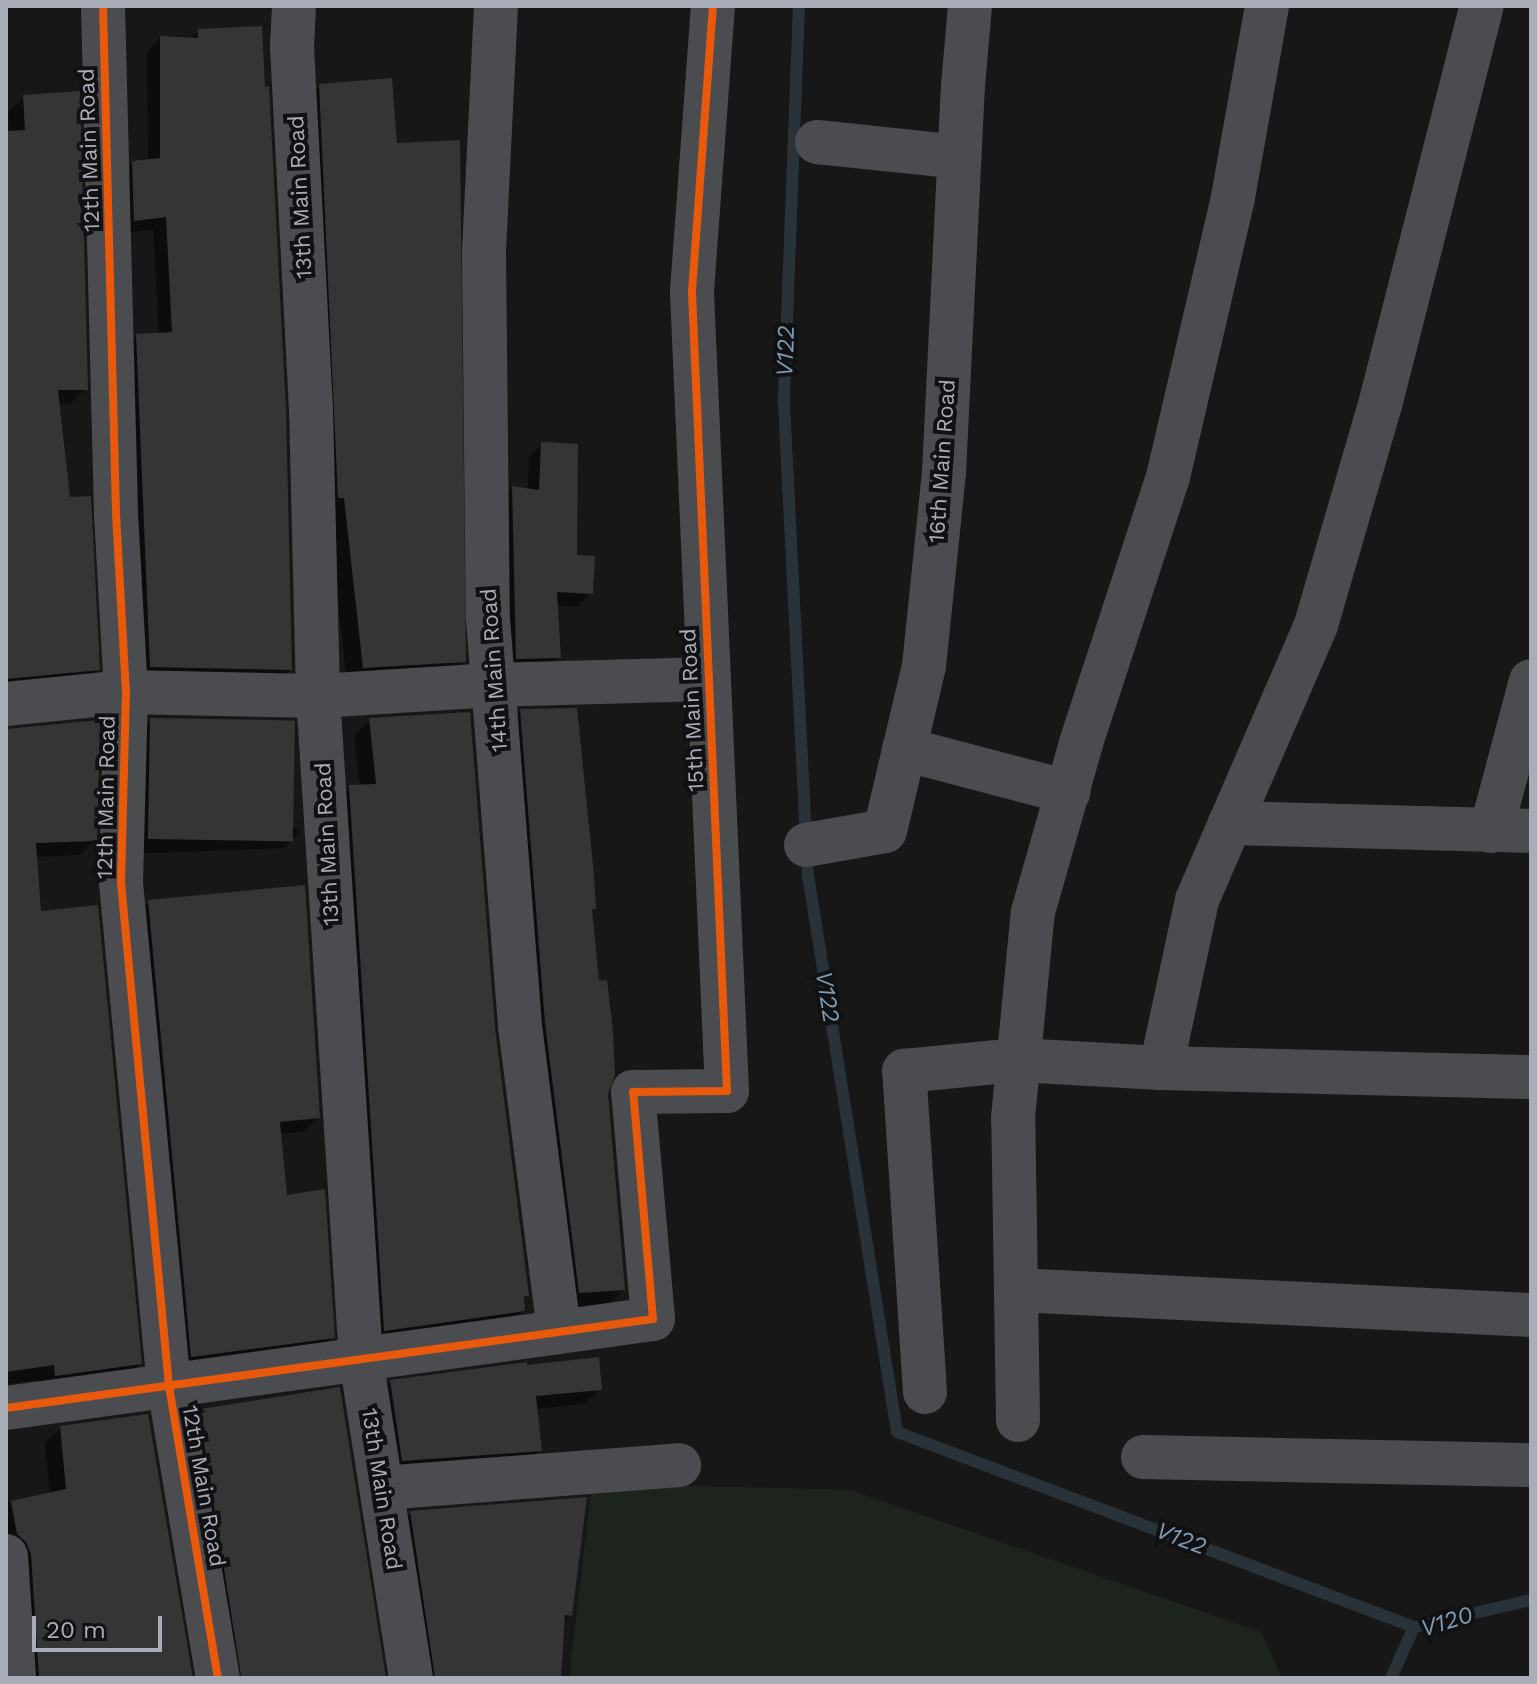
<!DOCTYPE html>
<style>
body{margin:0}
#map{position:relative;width:1537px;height:1684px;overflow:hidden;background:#171717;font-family:"Work Sans",sans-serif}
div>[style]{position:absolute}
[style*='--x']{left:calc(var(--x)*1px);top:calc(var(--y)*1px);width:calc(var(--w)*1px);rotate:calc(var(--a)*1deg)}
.green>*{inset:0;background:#1d241e}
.shadow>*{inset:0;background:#0007}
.stream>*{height:12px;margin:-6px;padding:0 6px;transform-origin:6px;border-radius:6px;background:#2a3239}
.building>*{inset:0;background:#353536;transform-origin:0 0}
.minor>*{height:44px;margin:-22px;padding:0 22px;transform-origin:22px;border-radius:22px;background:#4b4c50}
.cycleway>*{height:8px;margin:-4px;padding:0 4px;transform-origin:4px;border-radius:4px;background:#e8590c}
span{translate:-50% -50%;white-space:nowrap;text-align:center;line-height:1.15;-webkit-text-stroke:8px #111113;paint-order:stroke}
.street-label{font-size:22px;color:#a8adb8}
.water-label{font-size:24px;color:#7f9bb3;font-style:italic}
.frame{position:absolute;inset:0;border:8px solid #a8adb8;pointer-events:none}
.scale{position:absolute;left:32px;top:1616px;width:130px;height:36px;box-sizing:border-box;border:4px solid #a8adb8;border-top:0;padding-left:10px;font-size:24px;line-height:28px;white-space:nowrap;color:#a8adb8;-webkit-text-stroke:6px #111113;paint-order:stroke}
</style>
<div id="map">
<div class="green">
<div style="clip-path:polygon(592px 1483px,850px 1490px,1261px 1632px,1282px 1678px,569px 1678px)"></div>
</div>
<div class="shadow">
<div style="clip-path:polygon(199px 31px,290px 670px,277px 683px,137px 680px,124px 349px,137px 336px,159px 335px,153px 230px,121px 233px,119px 176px,133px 163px,148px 161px,147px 52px,160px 38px,190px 39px)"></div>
<div style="clip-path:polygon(320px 86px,395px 145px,464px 661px,448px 677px,347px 683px,328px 513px,304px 103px)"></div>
<div style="clip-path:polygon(24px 97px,86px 389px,70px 404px,58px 405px,68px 499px,98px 669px,82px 684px,6px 692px,6px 133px,9px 133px,8px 112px)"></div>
<div style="clip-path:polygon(542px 444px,575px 557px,591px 593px,577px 607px,556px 605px,559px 657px,546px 671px,504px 672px,499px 501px,512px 488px,528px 490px,529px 457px)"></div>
<div style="clip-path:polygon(521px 711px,594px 908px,590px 911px,623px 1290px,608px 1305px,564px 1308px,506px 727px)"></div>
<div style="clip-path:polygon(151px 720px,300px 832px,284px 848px,132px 854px,135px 736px)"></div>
<div style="clip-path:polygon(370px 720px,527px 1295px,522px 1300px,523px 1311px,507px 1326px,369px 1345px,334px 803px,350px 787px,360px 787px,354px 735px)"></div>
<div style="clip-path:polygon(6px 731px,95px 840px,80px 855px,35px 857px,39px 913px,140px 1363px,124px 1379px,40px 1390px,39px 1380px,6px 1384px)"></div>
<div style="clip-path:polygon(149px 902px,318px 1117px,304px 1132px,279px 1134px,285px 1197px,332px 1337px,318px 1352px,177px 1371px,134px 917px)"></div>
<div style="clip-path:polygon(391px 1382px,600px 1389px,585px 1404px,536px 1409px,540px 1450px,525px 1465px,388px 1475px,376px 1397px)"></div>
<div style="clip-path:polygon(199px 1409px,384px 1678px,226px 1678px,183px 1424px)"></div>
<div style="clip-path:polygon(61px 1428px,191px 1678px,23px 1678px,6px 1553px,6px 1503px,50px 1494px,45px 1443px)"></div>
<div style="clip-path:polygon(411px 1513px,570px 1615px,562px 1623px,559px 1678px,419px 1678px,396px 1528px)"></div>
</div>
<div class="stream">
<div style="--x:799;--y:6;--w:398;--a:92.2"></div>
<div style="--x:784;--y:404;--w:472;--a:87.1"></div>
<div style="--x:808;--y:875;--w:564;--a:80.92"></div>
<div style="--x:897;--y:1432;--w:553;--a:20.67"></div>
<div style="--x:1391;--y:1678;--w:56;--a:-65.7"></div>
<div style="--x:1414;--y:1627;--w:120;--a:-13"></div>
</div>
<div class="building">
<div style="clip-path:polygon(262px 26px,265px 87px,269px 86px,286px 410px,292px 670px,150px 667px,136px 334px,172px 332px,166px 217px,134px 221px,132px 161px,160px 158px,160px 36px,198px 38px,198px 29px)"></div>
<div style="clip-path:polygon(392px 78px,397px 143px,460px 140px,466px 662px,363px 668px,344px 498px,338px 498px,319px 84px)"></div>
<div style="clip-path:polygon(80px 91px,88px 390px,58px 390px,70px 497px,91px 496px,100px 670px,6px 679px,6px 131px,25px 130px,23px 95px)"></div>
<div style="clip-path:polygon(541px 442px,578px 444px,577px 555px,595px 556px,593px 594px,557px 592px,561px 658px,516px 659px,512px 486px,539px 490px)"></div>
<div style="clip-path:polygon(577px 708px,594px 875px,596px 909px,592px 909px,599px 981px,607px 980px,613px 1032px,615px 1075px,608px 1094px,625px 1290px,579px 1293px,545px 1023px,520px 709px)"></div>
<div style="clip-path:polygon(470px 712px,495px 1028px,529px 1296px,524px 1296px,525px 1311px,384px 1331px,349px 785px,376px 784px,369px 718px)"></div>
<div style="left:150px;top:718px;width:145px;height:121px;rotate:1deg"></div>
<div style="clip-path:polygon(100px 720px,97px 841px,36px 843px,41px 911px,98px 905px,142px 1364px,55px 1376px,54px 1365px,6px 1372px,6px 729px)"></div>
<div style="clip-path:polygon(305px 885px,320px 1118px,280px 1122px,287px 1195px,325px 1189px,335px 1338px,191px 1357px,148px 900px)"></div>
<div style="clip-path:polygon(599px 1357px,602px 1390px,536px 1396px,542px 1451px,402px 1461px,390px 1380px,527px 1362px,527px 1365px)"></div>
<div style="left:340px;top:1387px;width:295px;height:143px;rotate:81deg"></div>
<div style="clip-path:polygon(148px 1414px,193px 1678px,39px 1678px,31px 1554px,26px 1542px,17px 1534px,11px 1501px,66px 1489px,60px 1426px)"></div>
<div style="clip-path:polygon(587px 1497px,572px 1616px,565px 1615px,561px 1678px,435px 1678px,410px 1511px)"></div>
</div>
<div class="minor">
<div style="--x:103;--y:6;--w:508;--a:88.53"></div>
<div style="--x:116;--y:514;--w:178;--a:86.8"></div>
<div style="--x:126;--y:692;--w:191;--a:91.5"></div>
<div style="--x:121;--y:883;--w:505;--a:84.55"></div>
<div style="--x:169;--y:1386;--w:296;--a:80.5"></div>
<div style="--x:294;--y:6;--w:41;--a:92.8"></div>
<div style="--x:292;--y:47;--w:362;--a:87"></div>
<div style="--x:311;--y:409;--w:287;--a:88.6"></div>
<div style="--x:318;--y:696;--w:664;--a:86.29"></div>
<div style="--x:361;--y:1359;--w:323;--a:81.1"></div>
<div style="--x:496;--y:6;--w:246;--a:92.8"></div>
<div style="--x:484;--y:252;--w:367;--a:89.4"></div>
<div style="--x:488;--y:619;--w:408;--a:85.5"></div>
<div style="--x:520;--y:1026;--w:308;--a:82.7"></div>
<div style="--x:817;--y:142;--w:143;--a:6"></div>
<div style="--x:6;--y:704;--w:121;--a:-5.7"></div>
<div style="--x:126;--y:692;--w:192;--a:1.2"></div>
<div style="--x:318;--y:696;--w:176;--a:-3.6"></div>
<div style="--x:494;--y:685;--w:215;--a:-1.6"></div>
<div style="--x:904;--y:749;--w:170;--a:14.7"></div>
<div style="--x:1230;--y:823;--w:301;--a:1.5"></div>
<div style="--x:1491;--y:831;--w:155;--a:-75.1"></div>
<div style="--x:806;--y:845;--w:80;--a:-10"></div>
<div style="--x:885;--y:831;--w:170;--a:-76.7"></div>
<div style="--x:924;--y:666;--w:194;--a:-84.1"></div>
<div style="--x:944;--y:473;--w:387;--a:-87.2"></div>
<div style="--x:963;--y:86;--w:80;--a:-85"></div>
<div style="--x:1161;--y:1068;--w:172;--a:-77.9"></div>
<div style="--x:1197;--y:900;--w:300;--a:-66.6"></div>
<div style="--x:1316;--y:625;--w:229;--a:-73.8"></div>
<div style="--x:1380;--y:405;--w:412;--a:-75.7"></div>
<div style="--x:1016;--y:1290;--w:516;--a:2.78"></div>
<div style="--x:925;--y:1392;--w:322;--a:-93.7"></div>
<div style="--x:904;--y:1071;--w:115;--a:-5.5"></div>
<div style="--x:1018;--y:1060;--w:143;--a:3.2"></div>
<div style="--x:1161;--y:1068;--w:370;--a:1.4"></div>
<div style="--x:6;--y:1408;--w:653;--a:-7.83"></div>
<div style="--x:653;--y:1319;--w:228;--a:-95"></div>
<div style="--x:633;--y:1092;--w:94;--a:-0.6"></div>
<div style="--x:727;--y:1091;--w:801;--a:-92.51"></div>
<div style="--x:692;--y:291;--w:286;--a:-85.8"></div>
<div style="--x:1018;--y:1420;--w:302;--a:-90.9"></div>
<div style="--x:1013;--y:1118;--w:207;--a:-84.5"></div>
<div style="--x:1033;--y:912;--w:176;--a:-74.1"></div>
<div style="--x:1081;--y:743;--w:280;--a:-71.9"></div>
<div style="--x:1168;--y:477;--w:287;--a:-76.9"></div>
<div style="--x:1233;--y:197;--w:194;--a:-79.9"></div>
<div style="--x:1143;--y:1457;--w:388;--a:1.2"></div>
<div style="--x:382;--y:1488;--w:298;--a:-4.4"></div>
<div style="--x:6;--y:1556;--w:122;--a:86.2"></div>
</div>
<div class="cycleway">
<div style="--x:103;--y:6;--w:508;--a:88.53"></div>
<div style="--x:116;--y:514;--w:178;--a:86.8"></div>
<div style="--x:126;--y:692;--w:191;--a:91.5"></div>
<div style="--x:121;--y:883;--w:505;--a:84.55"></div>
<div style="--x:169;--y:1386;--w:296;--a:80.5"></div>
<div style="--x:6;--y:1408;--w:653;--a:-7.83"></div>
<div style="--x:653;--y:1319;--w:228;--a:-95"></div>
<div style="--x:633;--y:1092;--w:94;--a:-0.6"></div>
<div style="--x:727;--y:1091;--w:801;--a:-92.51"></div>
<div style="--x:692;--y:291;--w:286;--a:-85.8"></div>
</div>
<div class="street-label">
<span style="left:89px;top:150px;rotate:-92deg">12th Main Road</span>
<span style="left:300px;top:197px;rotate:-93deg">13th Main Road</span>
<span style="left:942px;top:461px;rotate:-86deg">16th Main Road</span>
<span style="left:494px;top:670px;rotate:-94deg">14th Main Road</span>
<span style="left:692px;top:710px;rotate:-93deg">15th Main Road</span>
<span style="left:106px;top:797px;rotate:-89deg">12th Main Road</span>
<span style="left:327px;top:844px;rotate:-93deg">13th Main Road</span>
<span style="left:204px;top:1486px;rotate:80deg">12th Main Road</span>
<span style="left:382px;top:1489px;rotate:81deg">13th Main Road</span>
</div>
<div class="water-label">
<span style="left:786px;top:351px;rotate:-88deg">V122</span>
<span style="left:827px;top:997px;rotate:81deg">V122</span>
<span style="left:1181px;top:1539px;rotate:21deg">V122</span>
<span style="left:1447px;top:1622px;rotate:-17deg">V120</span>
</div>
<div class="frame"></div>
<div class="scale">20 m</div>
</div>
